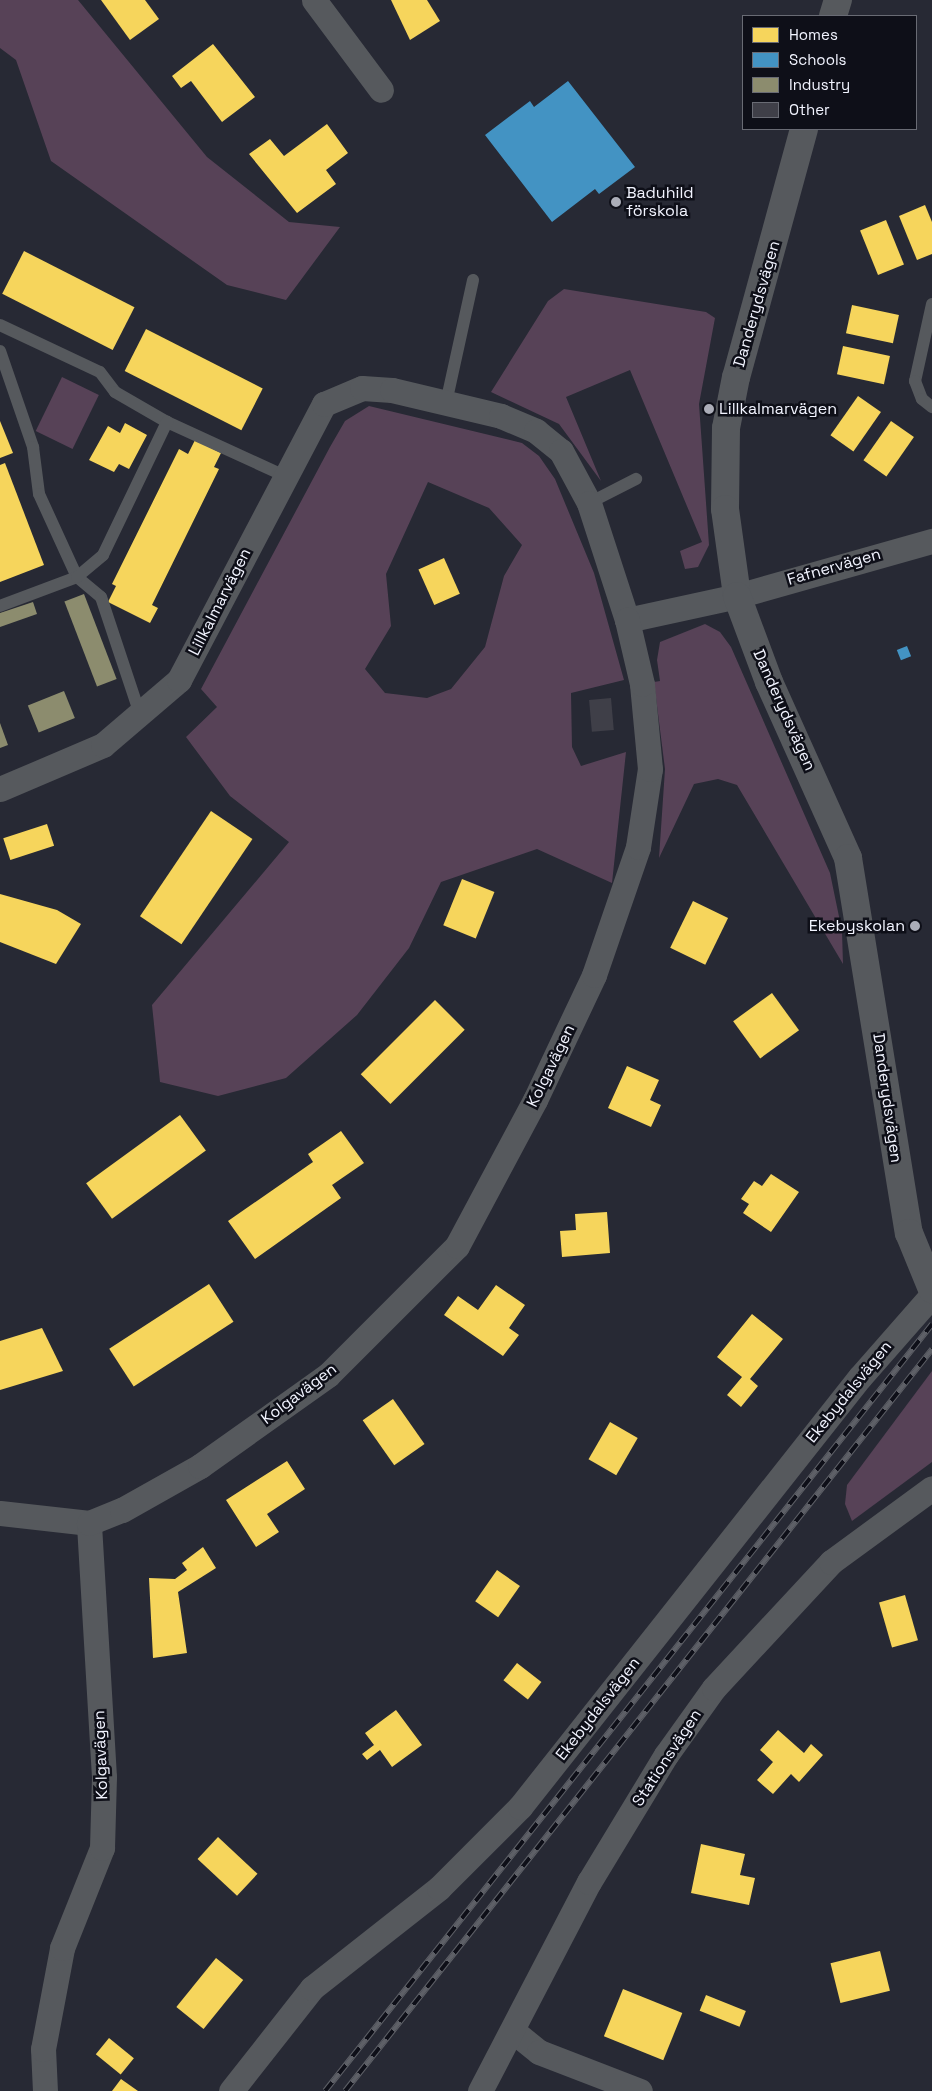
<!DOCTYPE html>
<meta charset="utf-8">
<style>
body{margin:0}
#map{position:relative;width:932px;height:2091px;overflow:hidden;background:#272934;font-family:"Space Grotesk",sans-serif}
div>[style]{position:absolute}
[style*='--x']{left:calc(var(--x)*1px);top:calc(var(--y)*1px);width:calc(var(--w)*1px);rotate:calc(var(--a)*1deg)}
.green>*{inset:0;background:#574257;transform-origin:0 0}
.homes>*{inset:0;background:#f6d55c;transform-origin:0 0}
.schools>*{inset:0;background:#4393c3;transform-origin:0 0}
.industry>*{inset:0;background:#8c8c6e;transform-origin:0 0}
.building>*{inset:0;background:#3f3f48;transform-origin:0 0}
.service>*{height:12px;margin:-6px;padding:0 6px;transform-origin:6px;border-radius:6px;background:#56595d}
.minor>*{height:25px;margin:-12.5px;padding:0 12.5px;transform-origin:12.5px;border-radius:12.5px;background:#56595d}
.tertiary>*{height:28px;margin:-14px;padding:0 14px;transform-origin:14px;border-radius:14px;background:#56595d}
.rail>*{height:5.5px;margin-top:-2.75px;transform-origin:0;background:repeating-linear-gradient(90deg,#0e0f18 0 11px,#5e6067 0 22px);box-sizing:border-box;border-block:1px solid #5e6067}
.dots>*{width:14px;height:14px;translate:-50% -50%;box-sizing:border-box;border:2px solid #0e0f18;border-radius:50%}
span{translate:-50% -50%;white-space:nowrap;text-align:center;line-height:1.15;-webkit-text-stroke:5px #0e0f18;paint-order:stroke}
.poi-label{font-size:16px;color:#f2f4ff}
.left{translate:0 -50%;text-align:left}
.right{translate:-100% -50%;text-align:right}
.street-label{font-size:16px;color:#f2f4ff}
.legend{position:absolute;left:742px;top:15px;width:175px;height:115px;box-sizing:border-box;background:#0e0f18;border:1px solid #696b74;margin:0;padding:6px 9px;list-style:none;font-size:15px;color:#f2f4ff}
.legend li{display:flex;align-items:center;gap:10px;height:25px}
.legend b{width:25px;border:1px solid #696b74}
</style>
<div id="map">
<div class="green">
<div style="clip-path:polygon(0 0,78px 0,207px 157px,289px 222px,340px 227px,286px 300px,227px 285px,51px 161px,16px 60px,0 48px)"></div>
<div style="clip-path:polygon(564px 289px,706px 312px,715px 318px,699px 404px,709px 545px,698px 567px,685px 569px,680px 551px,702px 542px,630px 370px,566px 397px,601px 481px,559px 424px,491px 392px,548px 301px)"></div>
<div style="left:62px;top:377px;width:41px;height:60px;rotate:26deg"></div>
<div style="clip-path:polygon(evenodd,369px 406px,522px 443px,539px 456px,555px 479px,594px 573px,624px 680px,571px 693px,572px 747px,581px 766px,626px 752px,612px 883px,537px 849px,441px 882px,409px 948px,357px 1015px,286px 1078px,218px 1096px,160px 1082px,152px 1005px,289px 842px,230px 796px,186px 737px,217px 707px,201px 689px,330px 447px,345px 421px,369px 406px,428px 482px,489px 508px,522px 545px,504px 576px,485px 647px,451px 689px,427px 698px,385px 693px,365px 669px,391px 626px,386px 574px,428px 482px)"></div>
<div style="clip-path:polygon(705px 624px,720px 632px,731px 647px,830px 873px,842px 931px,843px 964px,737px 785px,718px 779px,694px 784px,659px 858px,665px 769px,654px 682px,660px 681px,657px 660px,660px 642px)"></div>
<div style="clip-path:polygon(932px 1371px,932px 1462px,852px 1521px,845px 1504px,847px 1485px)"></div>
</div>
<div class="homes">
<div style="clip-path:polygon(101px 0,145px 0,159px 19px,130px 40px)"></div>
<div style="clip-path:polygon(391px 0,427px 0,440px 21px,410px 40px)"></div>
<div style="clip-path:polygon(213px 44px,255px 97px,222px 122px,191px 81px,181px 88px,172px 76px)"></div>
<div style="clip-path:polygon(327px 124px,348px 153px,326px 170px,336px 184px,297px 213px,249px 154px,270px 139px,284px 156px)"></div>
<div style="clip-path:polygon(925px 205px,932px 222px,932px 254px,917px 260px,899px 216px)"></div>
<div style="left:886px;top:220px;width:48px;height:28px;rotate:68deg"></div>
<div style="left:24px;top:251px;width:124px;height:48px;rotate:27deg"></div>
<div style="left:852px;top:305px;width:48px;height:29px;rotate:12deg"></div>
<div style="left:146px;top:329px;width:131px;height:47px;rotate:27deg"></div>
<div style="left:843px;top:346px;width:48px;height:29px;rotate:12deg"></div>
<div style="left:858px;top:396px;width:28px;height:48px;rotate:35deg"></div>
<div style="clip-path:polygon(0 421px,13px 453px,0 458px)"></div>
<div style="left:891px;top:421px;width:28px;height:48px;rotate:35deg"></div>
<div style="clip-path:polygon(125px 423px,147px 435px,129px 469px,119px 464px,114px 472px,89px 460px,108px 426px,120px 433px)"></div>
<div style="clip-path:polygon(195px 440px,221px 453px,214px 467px,219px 469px,152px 605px,158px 608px,150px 623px,108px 602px,116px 586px,112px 584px,179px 449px,188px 454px)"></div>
<div style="clip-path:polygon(5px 463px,44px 565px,0 582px,0 465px)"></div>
<div style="left:444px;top:558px;width:39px;height:28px;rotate:66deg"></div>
<div style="left:211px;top:811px;width:50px;height:127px;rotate:34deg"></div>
<div style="left:47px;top:824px;width:23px;height:46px;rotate:72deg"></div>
<div style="left:462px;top:879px;width:35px;height:50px;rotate:22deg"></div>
<div style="clip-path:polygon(0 894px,57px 910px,81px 924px,56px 964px,0 942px)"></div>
<div style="left:693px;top:901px;width:39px;height:52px;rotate:26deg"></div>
<div style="left:772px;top:993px;width:46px;height:48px;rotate:54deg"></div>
<div style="left:435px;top:1000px;width:42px;height:105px;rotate:45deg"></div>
<div style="clip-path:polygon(627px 1066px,659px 1080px,650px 1100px,661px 1105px,651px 1127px,608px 1108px)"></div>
<div style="left:180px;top:1115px;width:44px;height:116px;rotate:54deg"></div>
<div style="clip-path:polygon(341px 1131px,364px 1163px,332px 1185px,341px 1198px,255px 1259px,228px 1221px,313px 1162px,308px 1154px)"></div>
<div style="clip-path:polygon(771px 1174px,799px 1192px,771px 1232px,743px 1213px,749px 1204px,741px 1199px,754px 1181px,762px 1186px)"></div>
<div style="clip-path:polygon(607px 1212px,610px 1253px,562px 1257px,560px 1231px,576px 1230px,575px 1214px)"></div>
<div style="left:209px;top:1284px;width:45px;height:119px;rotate:57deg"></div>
<div style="clip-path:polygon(496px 1285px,525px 1305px,509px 1328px,519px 1335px,503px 1356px,444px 1315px,458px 1296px,478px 1310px)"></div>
<div style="clip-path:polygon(752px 1314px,783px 1339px,750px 1379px,758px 1386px,741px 1407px,727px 1395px,742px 1377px,717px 1357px)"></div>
<div style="clip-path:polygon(42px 1328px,63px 1371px,0 1390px,0 1341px)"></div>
<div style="left:393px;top:1399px;width:55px;height:37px;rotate:55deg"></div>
<div style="left:610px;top:1422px;width:32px;height:43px;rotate:30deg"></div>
<div style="clip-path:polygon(287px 1461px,305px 1489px,267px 1514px,279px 1532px,256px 1547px,226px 1500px)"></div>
<div style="clip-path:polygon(203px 1547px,216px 1568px,178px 1592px,187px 1653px,153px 1658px,149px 1578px,175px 1579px,187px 1570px,182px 1563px)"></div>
<div style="left:497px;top:1570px;width:28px;height:38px;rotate:35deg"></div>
<div style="left:905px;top:1595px;width:47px;height:27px;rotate:74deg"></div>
<div style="left:517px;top:1663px;width:31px;height:22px;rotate:38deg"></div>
<div style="clip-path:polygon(396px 1710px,422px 1745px,392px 1767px,380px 1750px,367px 1760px,362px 1754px,374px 1745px,365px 1733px)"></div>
<div style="clip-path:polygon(778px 1730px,804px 1753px,811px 1744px,823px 1755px,799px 1782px,791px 1774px,773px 1794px,757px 1780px,773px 1762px,760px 1750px)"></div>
<div style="left:218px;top:1837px;width:54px;height:30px;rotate:43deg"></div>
<div style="clip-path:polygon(701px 1844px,745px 1854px,740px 1875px,755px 1878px,749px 1905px,691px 1893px)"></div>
<div style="left:880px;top:1951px;width:41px;height:51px;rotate:76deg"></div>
<div style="left:216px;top:1958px;width:35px;height:63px;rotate:39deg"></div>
<div style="left:623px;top:1989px;width:64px;height:51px;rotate:22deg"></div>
<div style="left:706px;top:1995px;width:43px;height:17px;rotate:22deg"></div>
<div style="left:109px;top:2038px;width:32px;height:21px;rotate:39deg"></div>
<div style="clip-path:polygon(121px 2079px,138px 2091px,112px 2091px)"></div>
</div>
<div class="schools">
<div style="clip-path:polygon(568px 81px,635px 167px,599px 194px,595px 189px,552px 222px,485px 135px,530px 101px,534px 107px)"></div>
<div style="left:907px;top:646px;width:11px;height:11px;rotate:68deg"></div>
</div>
<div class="industry">
<div style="left:84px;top:594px;width:91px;height:21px;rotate:69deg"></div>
<div style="clip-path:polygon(33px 602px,37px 614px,0 627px,0 613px)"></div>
<div style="left:64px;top:691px;width:29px;height:39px;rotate:68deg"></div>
<div style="clip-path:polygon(0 723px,8px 745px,0 748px)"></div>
</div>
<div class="building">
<div style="left:611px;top:698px;width:32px;height:22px;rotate:85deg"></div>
</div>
<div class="service">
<div style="--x:932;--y:304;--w:79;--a:102.4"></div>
<div style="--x:915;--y:381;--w:19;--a:69"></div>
<div style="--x:922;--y:399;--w:13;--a:39"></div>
<div style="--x:0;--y:325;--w:110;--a:25.2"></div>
<div style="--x:100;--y:372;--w:25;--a:53"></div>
<div style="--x:115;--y:392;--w:60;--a:30"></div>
<div style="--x:167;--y:422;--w:130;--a:24.6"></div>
<div style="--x:0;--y:351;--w:102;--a:71"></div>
<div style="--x:33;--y:447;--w:47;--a:82.7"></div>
<div style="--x:39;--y:494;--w:91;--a:65.4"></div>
<div style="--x:77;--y:577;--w:31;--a:40"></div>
<div style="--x:101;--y:597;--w:126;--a:71.6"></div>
<div style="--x:446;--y:403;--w:126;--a:-77.6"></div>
<div style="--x:589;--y:503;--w:53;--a:-27.1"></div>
<div style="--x:0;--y:606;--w:82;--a:-20.6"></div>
<div style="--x:77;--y:577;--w:34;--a:-40"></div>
<div style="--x:103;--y:555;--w:148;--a:-64.3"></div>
</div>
<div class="minor">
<div style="--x:314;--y:0;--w:112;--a:53.3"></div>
<div style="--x:0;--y:789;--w:112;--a:-23.1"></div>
<div style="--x:103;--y:745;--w:100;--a:-40.5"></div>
<div style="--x:179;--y:680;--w:312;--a:-62.3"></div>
<div style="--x:324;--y:404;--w:41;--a:-22.8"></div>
<div style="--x:362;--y:388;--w:30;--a:4"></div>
<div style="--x:392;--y:390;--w:112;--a:13.4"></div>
<div style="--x:501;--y:416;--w:38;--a:23"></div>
<div style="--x:536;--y:431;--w:32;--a:39"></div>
<div style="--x:561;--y:451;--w:59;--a:61.7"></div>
<div style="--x:589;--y:503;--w:123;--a:72"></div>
<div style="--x:627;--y:620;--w:113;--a:-12.3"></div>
<div style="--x:737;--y:596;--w:203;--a:-15.8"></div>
<div style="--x:0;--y:1513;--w:90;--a:6.4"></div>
<div style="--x:513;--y:2031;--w:33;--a:39"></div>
<div style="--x:539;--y:2052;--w:108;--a:21.1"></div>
<div style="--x:45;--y:2091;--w:42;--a:-92.7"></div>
<div style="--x:43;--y:2049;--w:103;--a:-79.3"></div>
<div style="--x:62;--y:1948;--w:108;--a:-68.2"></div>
<div style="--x:102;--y:1848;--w:71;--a:-88.4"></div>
<div style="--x:104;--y:1777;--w:254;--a:-93.4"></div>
<div style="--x:89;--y:1523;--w:35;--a:-22"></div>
<div style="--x:122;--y:1510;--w:90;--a:-29.4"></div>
<div style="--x:200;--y:1466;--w:157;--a:-35.4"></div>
<div style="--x:328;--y:1375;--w:182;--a:-45"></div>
<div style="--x:457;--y:1246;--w:166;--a:-61.9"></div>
<div style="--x:535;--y:1100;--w:138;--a:-64.7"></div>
<div style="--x:594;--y:975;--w:135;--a:-71"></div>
<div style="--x:638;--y:847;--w:79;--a:-81.3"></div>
<div style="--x:650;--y:769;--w:85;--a:-95.4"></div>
<div style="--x:642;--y:684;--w:66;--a:-103.2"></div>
<div style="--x:231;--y:2091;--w:131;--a:-51.8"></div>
<div style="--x:312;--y:1988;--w:162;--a:-38.2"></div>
<div style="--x:439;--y:1888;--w:115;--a:-45"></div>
<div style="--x:520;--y:1807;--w:548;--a:-51.67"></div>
<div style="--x:860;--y:1377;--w:109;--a:-48.7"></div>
<div style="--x:480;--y:2091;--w:236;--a:-62.5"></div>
<div style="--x:589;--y:1882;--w:149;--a:-58.8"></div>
<div style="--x:666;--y:1755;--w:82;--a:-54.4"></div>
<div style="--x:714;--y:1688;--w:172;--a:-47.1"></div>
<div style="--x:831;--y:1562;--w:125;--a:-36.2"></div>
</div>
<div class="tertiary">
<div style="--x:833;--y:16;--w:17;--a:-73"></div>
<div style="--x:804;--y:129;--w:257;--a:105.3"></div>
<div style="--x:736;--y:377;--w:52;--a:101.1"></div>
<div style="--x:726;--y:428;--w:81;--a:90.7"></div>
<div style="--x:725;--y:509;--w:88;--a:82.1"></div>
<div style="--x:737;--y:596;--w:92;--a:69.6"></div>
<div style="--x:769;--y:682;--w:193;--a:65.8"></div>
<div style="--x:848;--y:858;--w:380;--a:80.8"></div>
<div style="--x:909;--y:1233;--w:61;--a:67.7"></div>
</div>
<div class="rail">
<div style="--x:325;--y:2091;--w:978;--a:-51.64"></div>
<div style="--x:345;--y:2091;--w:946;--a:-51.65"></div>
</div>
<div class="dots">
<div style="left:616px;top:202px;background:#abadb8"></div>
<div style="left:709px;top:409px;background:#abadb8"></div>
<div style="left:915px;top:926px;background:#abadb8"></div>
</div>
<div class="poi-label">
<span class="left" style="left:626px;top:202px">Baduhild<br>förskola</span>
<span class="left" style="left:719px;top:409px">Lillkalmarvägen</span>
<span class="right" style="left:905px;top:926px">Ekebyskolan</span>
</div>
<div class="street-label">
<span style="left:757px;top:304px;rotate:-74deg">Danderydsvägen</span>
<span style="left:834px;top:567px;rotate:-16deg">Fafnervägen</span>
<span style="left:220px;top:602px;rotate:-63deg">Lillkalmarvägen</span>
<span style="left:784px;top:710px;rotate:66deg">Danderydsvägen</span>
<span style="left:551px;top:1066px;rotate:-64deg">Kolgavägen</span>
<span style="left:887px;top:1098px;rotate:82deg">Danderydsvägen</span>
<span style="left:849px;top:1392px;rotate:-51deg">Ekebydalsvägen</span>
<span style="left:299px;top:1394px;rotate:-37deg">Kolgavägen</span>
<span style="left:598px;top:1709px;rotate:-52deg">Ekebydalsvägen</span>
<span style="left:101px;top:1755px;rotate:-92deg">Kolgavägen</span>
<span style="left:667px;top:1758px;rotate:-57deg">Stationsvägen</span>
</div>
<ul class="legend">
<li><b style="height:14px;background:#f6d55c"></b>Homes</li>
<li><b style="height:14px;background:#4393c3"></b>Schools</li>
<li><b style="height:14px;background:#8c8c6e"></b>Industry</li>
<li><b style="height:14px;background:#3f3f48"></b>Other</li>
</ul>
</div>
